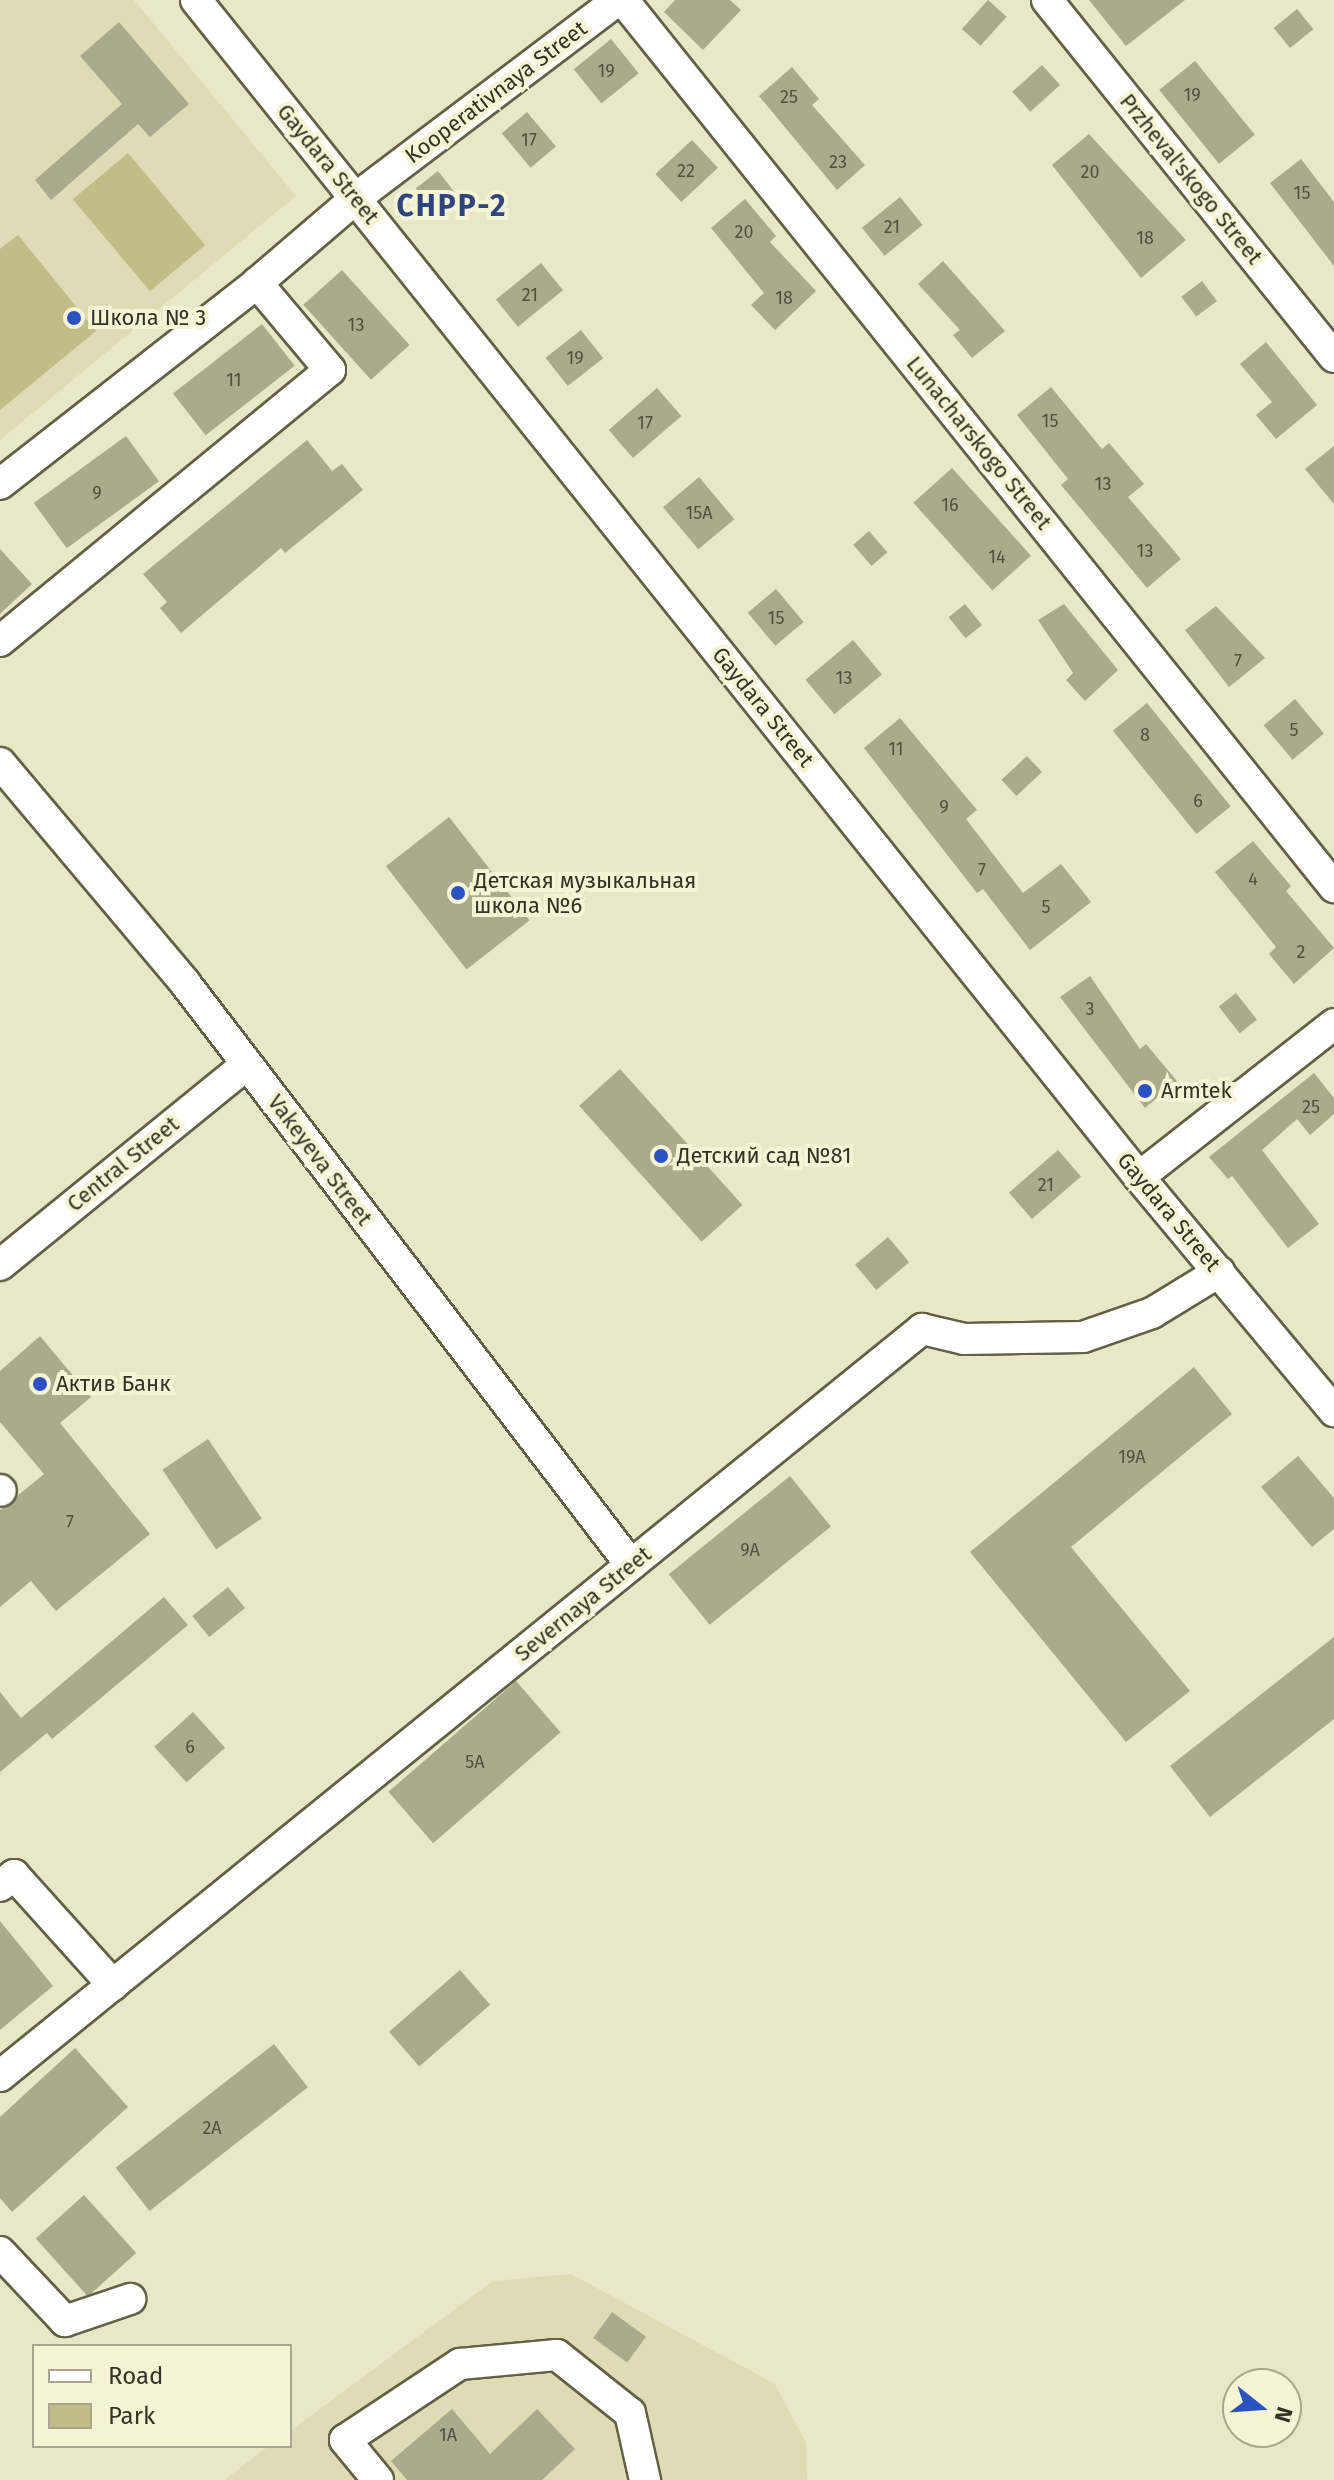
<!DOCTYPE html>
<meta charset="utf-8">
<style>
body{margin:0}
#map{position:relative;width:1334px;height:2480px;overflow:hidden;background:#e9e7c8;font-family:"Fira Sans",sans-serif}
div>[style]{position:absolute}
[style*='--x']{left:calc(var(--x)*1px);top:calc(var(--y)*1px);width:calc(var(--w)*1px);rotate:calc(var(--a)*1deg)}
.built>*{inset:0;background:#dfdbb5}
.green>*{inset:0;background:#c2bc88;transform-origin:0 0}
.building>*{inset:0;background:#acaa8d;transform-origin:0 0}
.roads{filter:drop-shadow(2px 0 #626045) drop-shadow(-2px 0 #626045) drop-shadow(0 2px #626045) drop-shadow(0 -2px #626045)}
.minor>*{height:30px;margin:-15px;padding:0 15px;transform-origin:15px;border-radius:15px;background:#fff}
.dots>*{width:22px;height:22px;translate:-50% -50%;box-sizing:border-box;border:4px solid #f7f4d5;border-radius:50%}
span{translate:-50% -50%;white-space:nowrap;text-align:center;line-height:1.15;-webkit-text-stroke:8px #f7f4d5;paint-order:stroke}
.number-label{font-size:18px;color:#515040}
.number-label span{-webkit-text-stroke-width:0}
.street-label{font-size:22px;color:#333226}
.poi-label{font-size:22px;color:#333226}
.left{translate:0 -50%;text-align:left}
.district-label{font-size:30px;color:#2e467f;font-weight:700;letter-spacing:2px}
.legend{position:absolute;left:32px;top:2344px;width:260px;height:104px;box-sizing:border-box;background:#f7f4d5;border:2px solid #a9a68f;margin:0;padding:10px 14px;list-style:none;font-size:24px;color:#333226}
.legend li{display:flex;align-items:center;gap:16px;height:40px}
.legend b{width:40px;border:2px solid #a9a68f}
.north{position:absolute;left:1222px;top:2368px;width:80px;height:80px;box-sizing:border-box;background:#f7f4d5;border:2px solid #a9a68f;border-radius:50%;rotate:107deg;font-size:22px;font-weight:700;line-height:32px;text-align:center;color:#333226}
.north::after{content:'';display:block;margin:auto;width:28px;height:36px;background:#2a52c1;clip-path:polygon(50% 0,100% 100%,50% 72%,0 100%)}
</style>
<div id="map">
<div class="built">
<div style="clip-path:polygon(0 0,134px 0,296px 196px,0 440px)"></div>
<div style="clip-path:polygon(571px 2274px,775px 2384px,806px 2443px,807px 2480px,224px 2480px,269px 2446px,290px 2446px,290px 2431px,493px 2281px)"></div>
</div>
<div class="green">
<div style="left:128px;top:153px;width:120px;height:72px;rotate:50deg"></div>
<div style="clip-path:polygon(18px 235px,96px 331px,0 410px,0 249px)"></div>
</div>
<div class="building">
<div style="clip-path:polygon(675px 0,730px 0,741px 10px,703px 50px,664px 12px)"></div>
<div style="left:988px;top:0;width:25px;height:39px;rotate:42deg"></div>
<div style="clip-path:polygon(1089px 0,1185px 0,1126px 46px)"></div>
<div style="left:1297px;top:9px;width:26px;height:30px;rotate:51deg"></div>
<div style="clip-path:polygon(119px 22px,189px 104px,150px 137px,138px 124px,51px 200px,35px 180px,122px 104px,80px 56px)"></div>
<div style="left:611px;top:39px;width:44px;height:48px;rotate:51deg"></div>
<div style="left:1195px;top:61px;width:95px;height:46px;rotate:51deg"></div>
<div style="left:1042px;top:65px;width:27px;height:40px;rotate:48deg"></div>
<div style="clip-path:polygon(792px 67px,819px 99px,812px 105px,865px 165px,837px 190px,759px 96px)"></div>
<div style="left:527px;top:112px;width:45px;height:33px;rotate:50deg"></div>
<div style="clip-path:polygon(1089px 134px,1186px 240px,1141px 278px,1052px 165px)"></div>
<div style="left:692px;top:140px;width:38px;height:50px;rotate:47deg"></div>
<div style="clip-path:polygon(1301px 159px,1334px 202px,1334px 266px,1270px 183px)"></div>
<div style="left:438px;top:171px;width:34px;height:28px;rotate:52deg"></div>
<div style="left:900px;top:197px;width:36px;height:49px;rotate:51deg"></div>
<div style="clip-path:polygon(745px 199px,776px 236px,770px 242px,816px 291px,775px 330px,751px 305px,764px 293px,711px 228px)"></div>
<div style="clip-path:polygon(943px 261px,1005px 331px,972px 358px,953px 335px,960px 330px,918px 284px)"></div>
<div style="left:541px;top:263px;width:35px;height:58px;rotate:51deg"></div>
<div style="left:342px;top:270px;width:101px;height:52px;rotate:48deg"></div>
<div style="left:1202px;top:281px;width:25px;height:26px;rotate:53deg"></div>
<div style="left:262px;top:324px;width:53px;height:113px;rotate:52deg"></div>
<div style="left:581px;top:330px;width:36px;height:45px;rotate:52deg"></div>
<div style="clip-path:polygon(1266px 342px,1317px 405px,1276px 439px,1256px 415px,1272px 402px,1240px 364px)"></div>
<div style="clip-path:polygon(1051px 387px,1102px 449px,1109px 443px,1144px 484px,1128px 497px,1181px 559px,1147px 588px,1061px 485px,1068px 479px,1017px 415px)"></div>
<div style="left:657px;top:388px;width:37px;height:64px;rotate:49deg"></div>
<div style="left:126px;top:436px;width:56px;height:114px;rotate:54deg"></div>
<div style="clip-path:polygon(307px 440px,332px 471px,342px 464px,363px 490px,285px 553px,281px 548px,181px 633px,160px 608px,167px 602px,143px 574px)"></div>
<div style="clip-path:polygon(1334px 446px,1334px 504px,1305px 469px)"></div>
<div style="left:952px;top:468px;width:118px;height:52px;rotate:48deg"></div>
<div style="left:699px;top:477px;width:55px;height:47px;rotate:50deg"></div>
<div style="left:869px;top:531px;width:28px;height:21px;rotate:49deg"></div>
<div style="clip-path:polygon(0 549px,32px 584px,0 614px)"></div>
<div style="left:776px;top:589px;width:43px;height:37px;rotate:50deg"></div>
<div style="left:965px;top:604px;width:27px;height:21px;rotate:51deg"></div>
<div style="clip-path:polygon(1064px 604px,1118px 670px,1085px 701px,1066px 680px,1073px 673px,1038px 620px)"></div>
<div style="clip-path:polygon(1216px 606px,1265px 658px,1229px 687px,1185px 630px)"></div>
<div style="left:853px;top:640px;width:45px;height:62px;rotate:50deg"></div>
<div style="left:1295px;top:699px;width:45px;height:41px;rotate:50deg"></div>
<div style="left:1147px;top:703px;width:133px;height:44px;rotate:51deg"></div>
<div style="clip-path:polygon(900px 718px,977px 810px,966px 819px,1023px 893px,1061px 864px,1091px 902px,1030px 950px,983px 889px,977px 893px,864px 748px)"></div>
<div style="left:1027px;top:756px;width:22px;height:35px;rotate:47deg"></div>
<div style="left:449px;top:817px;width:131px;height:80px;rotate:52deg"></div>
<div style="clip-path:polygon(1253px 841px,1291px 886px,1286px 891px,1334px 948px,1294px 984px,1269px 954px,1276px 947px,1215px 872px)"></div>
<div style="clip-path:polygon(1090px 976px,1140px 1049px,1146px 1044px,1177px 1081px,1145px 1108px,1060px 997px)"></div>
<div style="left:1236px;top:993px;width:34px;height:22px;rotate:52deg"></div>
<div style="left:620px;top:1069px;width:183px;height:55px;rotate:48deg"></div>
<div style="clip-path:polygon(1314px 1073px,1334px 1098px,1334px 1114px,1310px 1135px,1297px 1119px,1262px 1150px,1319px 1224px,1288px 1248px,1232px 1176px,1228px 1179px,1209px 1157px)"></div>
<div style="left:1058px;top:1150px;width:35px;height:65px;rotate:49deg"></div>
<div style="left:888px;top:1237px;width:33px;height:43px;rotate:50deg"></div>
<div style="clip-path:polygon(40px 1336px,91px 1397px,60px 1423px,150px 1534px,56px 1611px,31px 1581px,0 1607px,0 1510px,44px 1474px,0 1422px,0 1371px)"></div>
<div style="clip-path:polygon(1194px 1367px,1232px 1414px,1071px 1547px,1190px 1691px,1126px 1742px,970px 1552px)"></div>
<div style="left:208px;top:1439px;width:96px;height:55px;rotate:56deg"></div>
<div style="clip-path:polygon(1298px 1456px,1334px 1498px,1334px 1529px,1312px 1547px,1261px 1487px)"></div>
<div style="left:790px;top:1476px;width:65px;height:156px;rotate:51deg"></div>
<div style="left:228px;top:1587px;width:27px;height:46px;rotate:51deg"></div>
<div style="clip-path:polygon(164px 1597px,188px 1625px,52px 1739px,47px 1733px,0 1772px,0 1692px,21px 1718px)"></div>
<div style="clip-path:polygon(1334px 1637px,1334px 1719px,1210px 1817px,1170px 1766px)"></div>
<div style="left:516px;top:1681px;width:68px;height:169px;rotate:49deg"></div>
<div style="left:193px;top:1712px;width:48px;height:52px;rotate:48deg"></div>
<div style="clip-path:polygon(0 1921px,53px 1986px,0 2030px)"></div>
<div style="left:460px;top:1970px;width:46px;height:94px;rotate:49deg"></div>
<div style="left:274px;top:2044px;width:55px;height:201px;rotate:52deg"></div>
<div style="clip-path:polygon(75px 2048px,128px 2107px,12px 2212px,0 2198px,0 2117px)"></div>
<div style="left:84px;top:2195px;width:78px;height:65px;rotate:48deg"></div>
<div style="left:612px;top:2312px;width:42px;height:32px;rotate:36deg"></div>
<div style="clip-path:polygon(452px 2409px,490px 2454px,537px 2409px,575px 2449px,542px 2480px,407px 2480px,391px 2461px)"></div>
</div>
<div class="roads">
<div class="minor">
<div style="--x:196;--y:0;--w:1508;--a:51.3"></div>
<div style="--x:1139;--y:1177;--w:305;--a:50.2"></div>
<div style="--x:623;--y:0;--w:1137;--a:51.29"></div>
<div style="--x:1047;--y:0;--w:458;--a:51.2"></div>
<div style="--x:0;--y:484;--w:326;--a:-38"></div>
<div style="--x:257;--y:283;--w:130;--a:-40.6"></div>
<div style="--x:356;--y:198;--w:328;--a:-37.1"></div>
<div style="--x:0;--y:641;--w:427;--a:-39.4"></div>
<div style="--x:330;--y:370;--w:114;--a:-130"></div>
<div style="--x:0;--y:763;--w:287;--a:49.9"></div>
<div style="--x:185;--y:983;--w:733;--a:52.54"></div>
<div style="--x:1139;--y:1177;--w:248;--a:-38.1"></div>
<div style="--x:0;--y:1265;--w:318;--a:-39.1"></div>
<div style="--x:0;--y:1490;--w:1;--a:45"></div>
<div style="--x:0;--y:1886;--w:18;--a:-38"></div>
<div style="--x:14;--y:1875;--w:148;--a:48"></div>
<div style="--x:0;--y:2076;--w:1187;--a:-39.01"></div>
<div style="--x:922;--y:1329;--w:43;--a:13.4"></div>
<div style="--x:964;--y:1339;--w:119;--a:-1"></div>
<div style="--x:1083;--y:1337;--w:73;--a:-19.2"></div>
<div style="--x:1152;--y:1313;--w:79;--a:-31.5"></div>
<div style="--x:0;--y:2252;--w:95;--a:46.7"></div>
<div style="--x:65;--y:2321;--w:69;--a:-18.7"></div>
<div style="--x:378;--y:2480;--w:52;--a:-129.5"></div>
<div style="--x:345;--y:2440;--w:138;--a:-33.5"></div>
<div style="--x:460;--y:2364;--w:97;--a:-5.3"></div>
<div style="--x:557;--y:2355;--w:93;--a:38.5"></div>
<div style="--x:630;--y:2413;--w:69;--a:77.4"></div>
</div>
</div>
<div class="dots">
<div style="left:74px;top:318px;background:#2a52c1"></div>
<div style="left:458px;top:893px;background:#2a52c1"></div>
<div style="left:1145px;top:1091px;background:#2a52c1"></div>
<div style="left:661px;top:1156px;background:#2a52c1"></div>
<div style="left:40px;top:1384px;background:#2a52c1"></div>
</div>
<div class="number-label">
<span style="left:606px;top:71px">19</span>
<span style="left:1192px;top:95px">19</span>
<span style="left:789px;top:97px">25</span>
<span style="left:529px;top:140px">17</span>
<span style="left:838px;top:162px">23</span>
<span style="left:686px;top:171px">22</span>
<span style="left:1090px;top:172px">20</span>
<span style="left:1302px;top:193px">15</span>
<span style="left:892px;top:227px">21</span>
<span style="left:744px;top:232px">20</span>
<span style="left:1145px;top:238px">18</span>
<span style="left:530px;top:295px">21</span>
<span style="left:784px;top:298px">18</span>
<span style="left:356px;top:325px">13</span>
<span style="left:575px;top:358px">19</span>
<span style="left:234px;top:380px">11</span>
<span style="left:1050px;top:421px">15</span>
<span style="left:645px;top:423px">17</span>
<span style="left:1103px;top:484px">13</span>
<span style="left:97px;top:493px">9</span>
<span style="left:950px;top:505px">16</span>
<span style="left:699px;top:513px">15А</span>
<span style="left:1145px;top:551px">13</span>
<span style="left:997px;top:557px">14</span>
<span style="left:776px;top:618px">15</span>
<span style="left:1238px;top:661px">7</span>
<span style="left:844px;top:678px">13</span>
<span style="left:1294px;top:730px">5</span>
<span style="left:1145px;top:735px">8</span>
<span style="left:896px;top:749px">11</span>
<span style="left:1198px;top:801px">6</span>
<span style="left:944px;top:807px">9</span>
<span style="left:982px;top:870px">7</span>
<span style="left:1253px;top:879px">4</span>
<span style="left:1046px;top:907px">5</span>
<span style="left:1301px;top:952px">2</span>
<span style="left:1090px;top:1009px">3</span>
<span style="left:1311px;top:1107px">25</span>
<span style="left:1046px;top:1185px">21</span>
<span style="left:1132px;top:1457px">19А</span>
<span style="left:70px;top:1522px">7</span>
<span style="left:750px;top:1550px">9А</span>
<span style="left:190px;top:1747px">6</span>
<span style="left:475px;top:1762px">5А</span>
<span style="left:212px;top:2128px">2А</span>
<span style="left:448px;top:2435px">1А</span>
</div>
<div class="street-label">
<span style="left:496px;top:92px;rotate:-37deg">Kooperativnaya Street</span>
<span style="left:328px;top:164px;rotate:51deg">Gaydara Street</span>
<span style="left:1191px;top:179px;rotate:51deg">Przheval'skogo Street</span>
<span style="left:979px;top:443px;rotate:51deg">Lunacharskogo Street</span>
<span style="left:763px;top:707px;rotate:51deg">Gaydara Street</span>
<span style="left:320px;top:1160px;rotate:53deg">Vakeyeva Street</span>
<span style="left:123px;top:1164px;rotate:-39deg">Central Street</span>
<span style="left:1169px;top:1212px;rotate:50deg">Gaydara Street</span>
<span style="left:583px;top:1604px;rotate:-39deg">Severnaya Street</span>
</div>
<div class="poi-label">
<span class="left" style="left:90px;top:318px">Школа № 3</span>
<span class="left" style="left:474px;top:893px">Детская музыкальная<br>школа №6</span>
<span class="left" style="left:1161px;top:1091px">Armtek</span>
<span class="left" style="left:677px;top:1156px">Детский сад №81</span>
<span class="left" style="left:56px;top:1384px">Актив Банк</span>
</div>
<div class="district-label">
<span style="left:452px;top:206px">CHPP-2</span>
</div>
<ul class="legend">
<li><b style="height:10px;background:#fff"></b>Road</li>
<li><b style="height:22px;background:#c2bc88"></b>Park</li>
</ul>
<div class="north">N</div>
</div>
